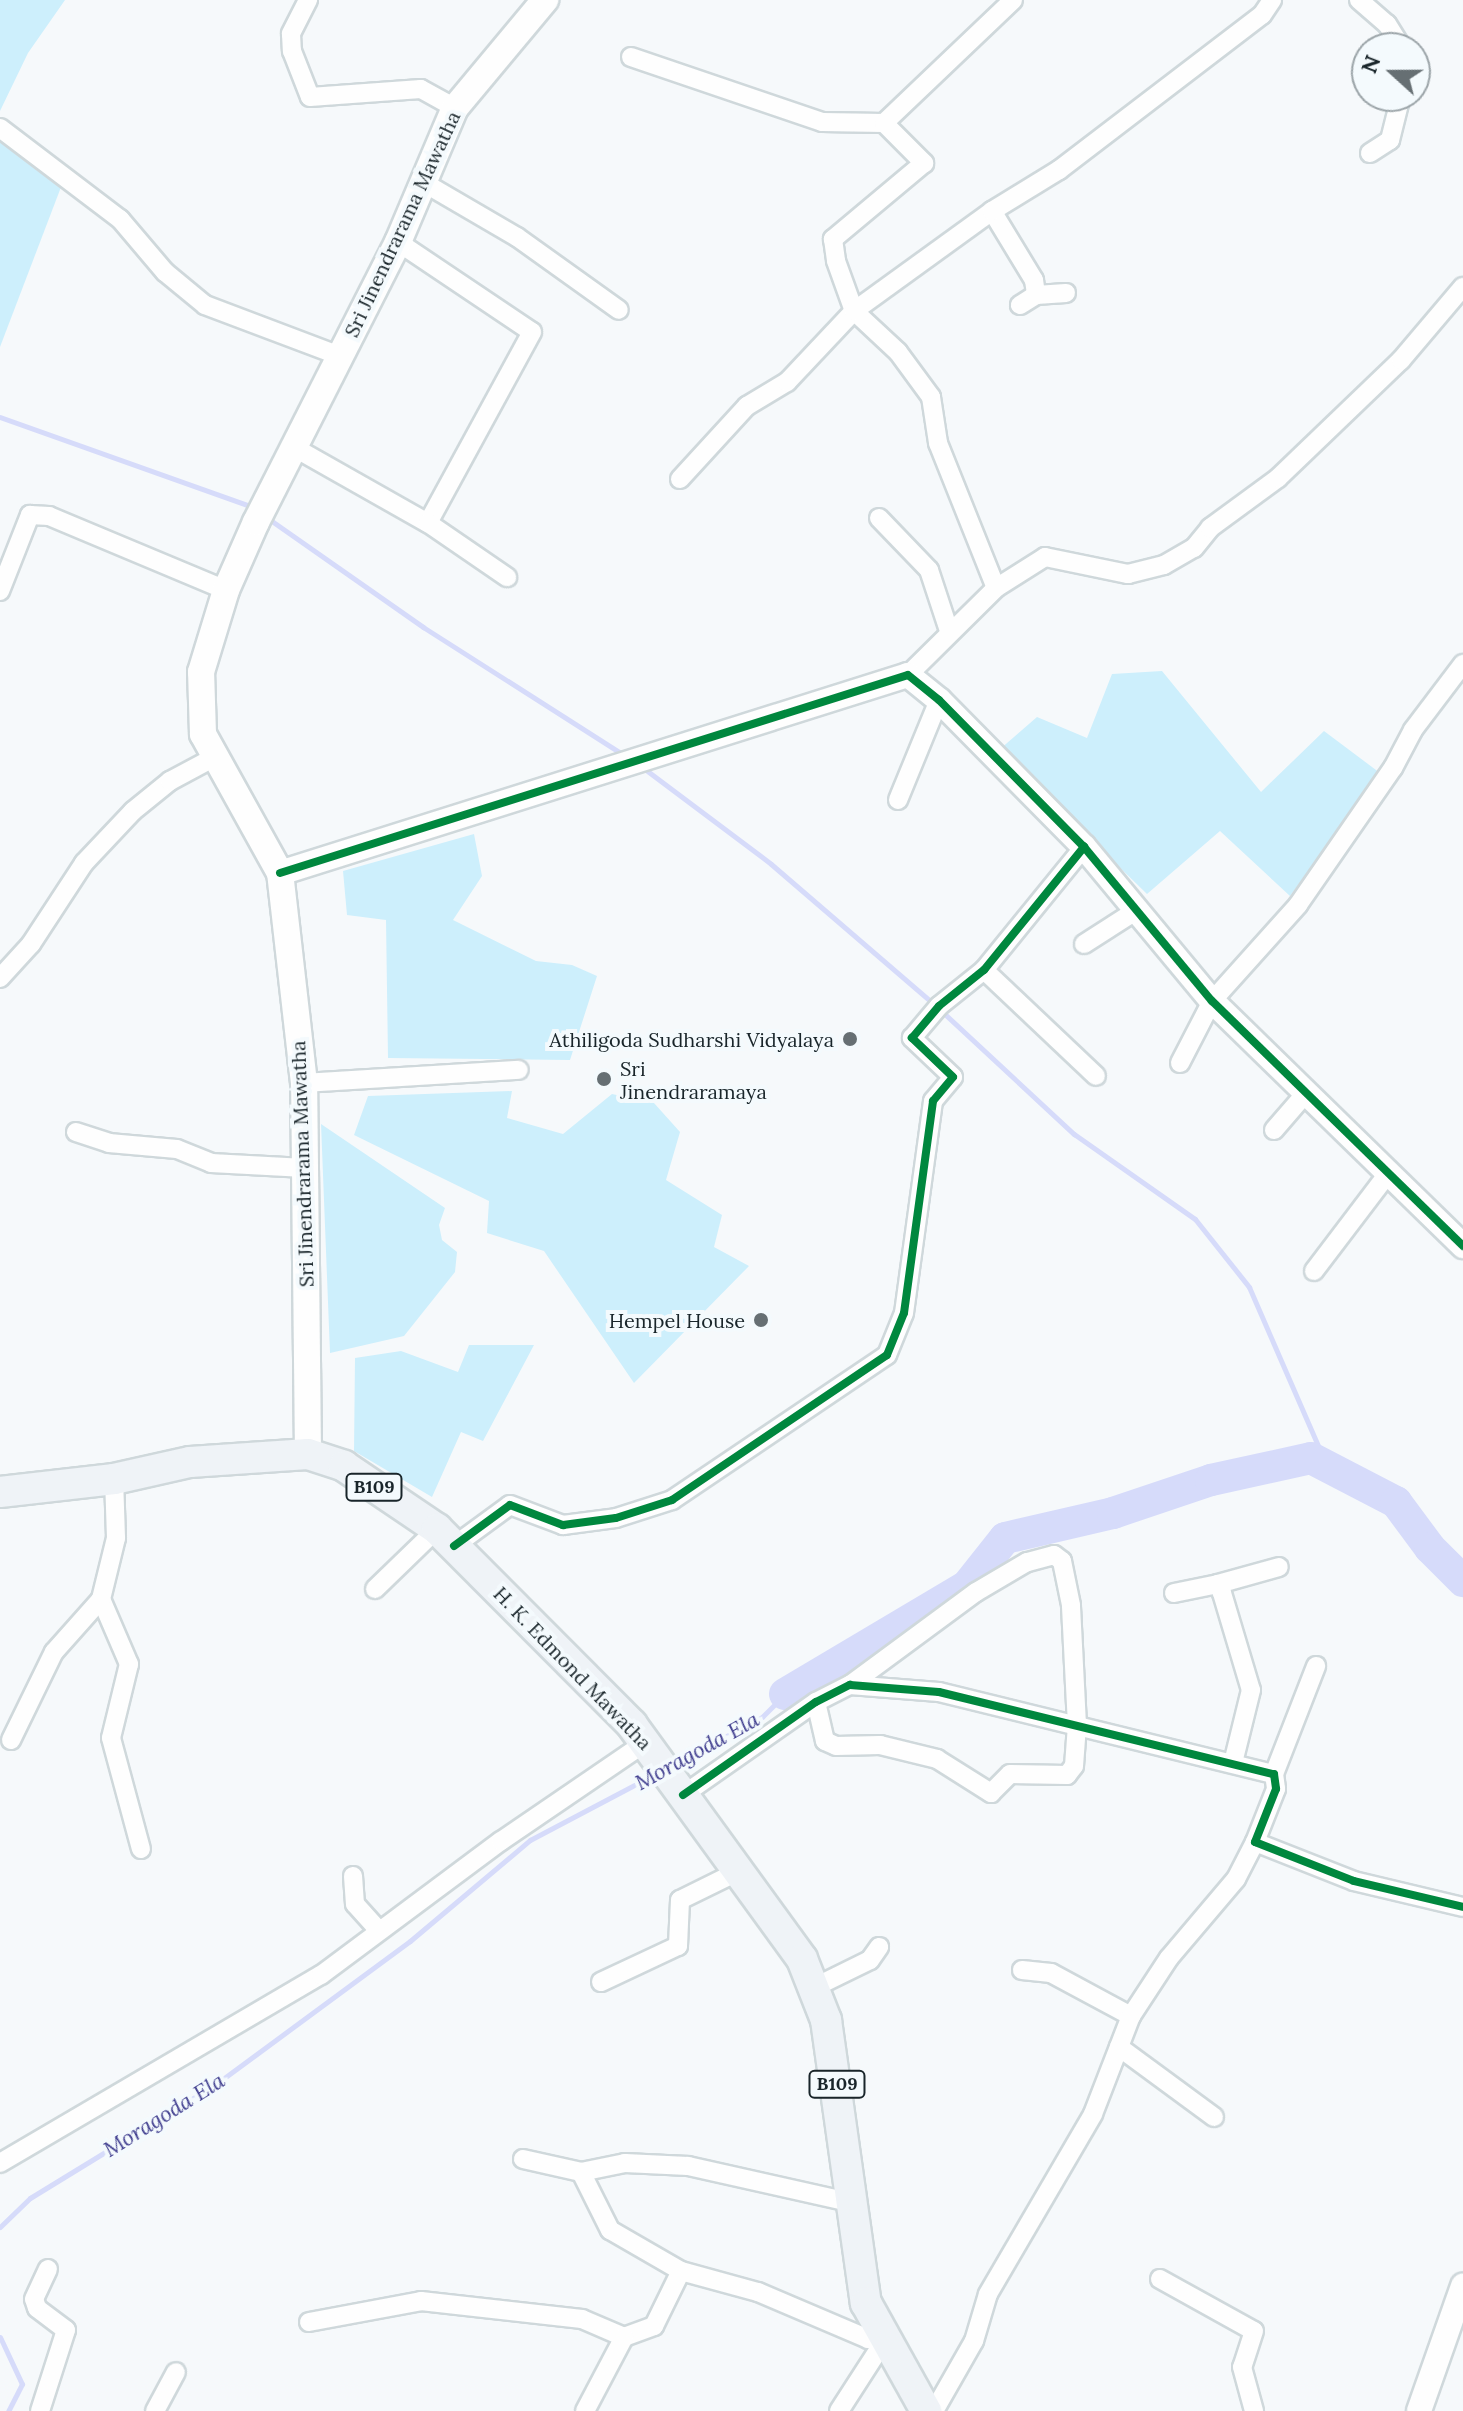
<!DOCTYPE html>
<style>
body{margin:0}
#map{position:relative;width:1463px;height:2411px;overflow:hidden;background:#f6f9fb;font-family:Lora,serif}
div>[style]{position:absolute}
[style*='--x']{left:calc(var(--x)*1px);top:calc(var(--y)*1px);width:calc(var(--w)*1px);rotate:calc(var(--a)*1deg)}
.green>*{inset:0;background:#cdeffc}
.stream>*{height:5px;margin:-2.5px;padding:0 2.5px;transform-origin:2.5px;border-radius:2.5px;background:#d6dbfa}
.river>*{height:32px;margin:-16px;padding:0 16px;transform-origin:16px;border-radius:16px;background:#d6dbfa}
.roads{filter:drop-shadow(2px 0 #cfd8db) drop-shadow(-2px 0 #cfd8db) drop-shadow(0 2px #cfd8db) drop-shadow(0 -2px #cfd8db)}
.minor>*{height:18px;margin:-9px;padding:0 9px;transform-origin:9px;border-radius:9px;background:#fefefe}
.tertiary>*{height:24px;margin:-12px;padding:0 12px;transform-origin:12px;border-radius:12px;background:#fefefe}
.secondary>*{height:26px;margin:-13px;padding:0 13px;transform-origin:13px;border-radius:13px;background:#fefefe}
.primary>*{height:30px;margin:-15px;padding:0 15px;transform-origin:15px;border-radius:15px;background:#eff3f7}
.cycleway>*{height:8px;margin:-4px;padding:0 4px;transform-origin:4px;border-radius:4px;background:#00873e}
.dots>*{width:22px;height:22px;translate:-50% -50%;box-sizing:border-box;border:4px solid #f4fafd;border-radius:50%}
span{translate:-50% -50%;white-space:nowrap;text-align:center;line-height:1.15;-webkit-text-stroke:8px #f4fafd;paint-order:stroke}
.shield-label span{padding:2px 6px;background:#f4fafd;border:2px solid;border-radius:6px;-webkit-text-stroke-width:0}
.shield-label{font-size:18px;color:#19252a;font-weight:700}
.street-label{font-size:20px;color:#19252a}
.poi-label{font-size:20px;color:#19252a}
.right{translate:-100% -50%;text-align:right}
.left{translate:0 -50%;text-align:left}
.water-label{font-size:22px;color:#403e8f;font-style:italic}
.north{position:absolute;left:1351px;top:32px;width:80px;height:80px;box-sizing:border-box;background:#f4fafd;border:2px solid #9ca5a9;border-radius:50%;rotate:291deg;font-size:22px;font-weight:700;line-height:32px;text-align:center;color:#19252a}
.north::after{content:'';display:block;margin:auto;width:28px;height:36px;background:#666f73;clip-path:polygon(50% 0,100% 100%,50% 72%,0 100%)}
</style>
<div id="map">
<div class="green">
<div style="clip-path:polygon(0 0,65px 0,28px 53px,0 111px)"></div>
<div style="clip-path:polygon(0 128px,66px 174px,0 347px)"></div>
<div style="clip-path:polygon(1162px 671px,1261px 792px,1324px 731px,1380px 773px,1290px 896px,1220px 831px,1147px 894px,999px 750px,1037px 717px,1087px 738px,1112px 674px)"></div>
<div style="clip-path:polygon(474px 834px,482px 876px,453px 920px,536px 961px,572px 965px,597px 976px,570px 1060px,388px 1058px,386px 920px,347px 915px,343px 871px)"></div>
<div style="clip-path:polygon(512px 1091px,507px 1118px,563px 1134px,612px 1094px,654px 1103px,680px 1132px,666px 1180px,722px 1215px,714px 1247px,749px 1266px,634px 1383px,544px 1251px,487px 1233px,489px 1201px,354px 1135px,368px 1096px)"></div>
<div style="clip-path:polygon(321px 1124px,445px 1208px,439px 1225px,442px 1240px,457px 1252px,455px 1272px,404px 1336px,330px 1353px)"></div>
<div style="clip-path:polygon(469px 1345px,534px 1345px,483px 1441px,461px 1432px,432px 1497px,354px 1451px,355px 1358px,401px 1351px,458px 1372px)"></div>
</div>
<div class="stream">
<div style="--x:0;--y:417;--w:271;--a:19.6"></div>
<div style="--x:266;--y:517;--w:192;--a:35"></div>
<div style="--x:423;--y:627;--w:242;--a:32.5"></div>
<div style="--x:642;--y:767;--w:161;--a:36.9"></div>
<div style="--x:771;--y:864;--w:216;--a:40.7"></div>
<div style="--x:935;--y:1005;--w:190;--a:42.9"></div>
<div style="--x:1074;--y:1134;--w:148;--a:35.1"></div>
<div style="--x:1195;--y:1219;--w:87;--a:51.5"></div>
<div style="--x:1249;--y:1287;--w:195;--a:66.5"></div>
<div style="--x:674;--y:1764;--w:100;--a:-28.1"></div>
<div style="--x:762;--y:1717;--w:33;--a:-45"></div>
<div style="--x:0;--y:2227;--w:42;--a:-44"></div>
<div style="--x:30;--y:2198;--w:218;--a:-31.5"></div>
<div style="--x:216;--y:2084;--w:241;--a:-36.4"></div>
<div style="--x:410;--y:1941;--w:157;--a:-40.1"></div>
<div style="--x:530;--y:1840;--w:141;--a:-27.8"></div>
<div style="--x:0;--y:2337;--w:52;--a:64.9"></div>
<div style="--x:22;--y:2384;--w:30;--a:117"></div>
</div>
<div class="river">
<div style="--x:785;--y:1694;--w:212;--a:-30.7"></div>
<div style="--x:967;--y:1586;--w:61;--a:-51.6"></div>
<div style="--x:1005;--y:1538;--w:111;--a:-13"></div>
<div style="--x:1113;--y:1513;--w:103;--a:-18.6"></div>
<div style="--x:1211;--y:1480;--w:102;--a:-12.4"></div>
<div style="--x:1311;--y:1458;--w:96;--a:27.4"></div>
<div style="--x:1396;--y:1502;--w:57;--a:53.5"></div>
<div style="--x:1430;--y:1548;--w:47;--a:45"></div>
</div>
<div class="roads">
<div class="minor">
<div style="--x:308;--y:0;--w:38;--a:117"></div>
<div style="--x:291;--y:34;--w:17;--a:87"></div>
<div style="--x:292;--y:51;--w:49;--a:68.6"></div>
<div style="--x:310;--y:97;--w:111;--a:-4.1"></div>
<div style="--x:421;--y:89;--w:39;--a:29"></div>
<div style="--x:1359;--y:0;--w:37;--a:41"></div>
<div style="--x:1387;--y:24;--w:28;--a:58"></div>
<div style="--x:631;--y:57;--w:202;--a:18.8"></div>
<div style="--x:822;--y:122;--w:62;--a:0.9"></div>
<div style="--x:884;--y:123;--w:178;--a:-43.6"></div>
<div style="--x:884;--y:123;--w:57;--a:45"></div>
<div style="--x:924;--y:163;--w:119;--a:140.1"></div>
<div style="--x:833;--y:239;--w:22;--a:82"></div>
<div style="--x:836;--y:261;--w:53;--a:70.2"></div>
<div style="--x:854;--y:311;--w:60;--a:43"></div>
<div style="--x:898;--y:352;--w:56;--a:53.7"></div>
<div style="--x:931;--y:397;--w:47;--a:81.3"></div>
<div style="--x:938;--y:443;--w:156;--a:68.2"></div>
<div style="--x:0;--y:128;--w:151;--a:37.2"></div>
<div style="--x:120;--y:219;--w:70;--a:49.7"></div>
<div style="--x:165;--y:272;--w:52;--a:39.5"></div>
<div style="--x:205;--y:305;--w:144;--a:20.7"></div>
<div style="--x:1370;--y:153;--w:24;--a:-33"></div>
<div style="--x:1390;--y:140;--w:45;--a:-76"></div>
<div style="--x:421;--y:181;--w:111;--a:30.3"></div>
<div style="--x:517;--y:237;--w:125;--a:35.6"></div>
<div style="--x:992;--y:211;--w:81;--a:58.7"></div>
<div style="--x:1034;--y:280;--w:15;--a:82"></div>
<div style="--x:1036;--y:295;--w:19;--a:148"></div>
<div style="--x:398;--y:242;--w:161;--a:33.9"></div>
<div style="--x:532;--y:332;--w:217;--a:118.6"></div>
<div style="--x:1036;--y:295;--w:30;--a:-4"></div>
<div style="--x:297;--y:449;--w:150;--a:29.5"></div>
<div style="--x:428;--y:523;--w:96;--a:34.4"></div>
<div style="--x:680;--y:479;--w:99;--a:-47.5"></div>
<div style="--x:747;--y:406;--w:47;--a:-31"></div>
<div style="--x:787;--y:382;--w:98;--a:-46.7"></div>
<div style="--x:854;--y:311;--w:170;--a:-35.9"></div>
<div style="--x:992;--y:211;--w:79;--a:-31.5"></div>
<div style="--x:1059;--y:170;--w:255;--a:-37.4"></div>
<div style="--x:1262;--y:15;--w:18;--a:-56"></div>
<div style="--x:879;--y:518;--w:72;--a:46.1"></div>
<div style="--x:929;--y:570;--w:64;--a:71.8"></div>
<div style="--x:0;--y:591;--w:82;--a:-68.5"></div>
<div style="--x:30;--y:515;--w:19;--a:3"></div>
<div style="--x:49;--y:516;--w:192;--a:22.7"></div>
<div style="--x:908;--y:675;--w:124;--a:-44.7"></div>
<div style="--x:996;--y:588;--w:58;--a:-32.3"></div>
<div style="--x:1045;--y:557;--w:85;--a:11.6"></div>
<div style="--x:1128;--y:574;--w:37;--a:-14"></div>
<div style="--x:1164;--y:565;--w:34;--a:-30"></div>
<div style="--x:1194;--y:548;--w:26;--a:-51"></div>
<div style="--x:1210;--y:528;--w:84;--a:-36.3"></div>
<div style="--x:1278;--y:478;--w:170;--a:-43.8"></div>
<div style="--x:1401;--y:360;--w:96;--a:-49.7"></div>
<div style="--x:898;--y:800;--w:108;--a:-67.7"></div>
<div style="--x:1084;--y:944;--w:63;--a:-32.7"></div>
<div style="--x:984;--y:970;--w:154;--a:43.4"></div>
<div style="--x:0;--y:978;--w:46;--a:-47.6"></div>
<div style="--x:31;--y:944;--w:97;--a:-56.8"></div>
<div style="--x:84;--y:863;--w:71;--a:-46.7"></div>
<div style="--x:133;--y:811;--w:48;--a:-39"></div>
<div style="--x:170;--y:781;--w:49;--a:-28.1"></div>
<div style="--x:1180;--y:1063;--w:70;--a:-62.7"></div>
<div style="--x:1212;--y:1001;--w:129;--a:-48.1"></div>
<div style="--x:1298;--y:905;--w:167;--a:-55.3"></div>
<div style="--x:1393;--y:768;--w:43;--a:-62.2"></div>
<div style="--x:1413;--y:730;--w:83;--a:-52.9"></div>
<div style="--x:304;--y:1083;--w:215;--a:-3.5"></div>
<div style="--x:1274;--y:1130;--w:49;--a:-49.1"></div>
<div style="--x:76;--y:1132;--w:35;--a:18"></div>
<div style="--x:109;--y:1143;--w:68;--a:5"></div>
<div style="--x:177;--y:1149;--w:37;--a:22"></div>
<div style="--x:211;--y:1163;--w:94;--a:3"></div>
<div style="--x:1314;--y:1271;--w:121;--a:-52.8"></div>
<div style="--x:454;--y:1546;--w:69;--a:-36.2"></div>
<div style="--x:510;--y:1505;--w:57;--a:20.7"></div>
<div style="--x:563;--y:1525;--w:53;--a:-7.5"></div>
<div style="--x:616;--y:1518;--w:59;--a:-17.8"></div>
<div style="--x:672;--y:1500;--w:259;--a:-34"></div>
<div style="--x:887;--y:1355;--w:45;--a:-68"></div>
<div style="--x:904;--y:1313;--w:214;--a:-82.2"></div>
<div style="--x:933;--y:1101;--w:31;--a:-50"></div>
<div style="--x:953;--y:1077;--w:57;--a:-136.4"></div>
<div style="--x:912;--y:1038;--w:42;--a:-49.8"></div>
<div style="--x:939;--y:1006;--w:58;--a:-38.7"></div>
<div style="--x:984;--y:970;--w:159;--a:-50.9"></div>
<div style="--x:1218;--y:1584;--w:63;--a:-15.6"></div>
<div style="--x:375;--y:1589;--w:86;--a:-44.1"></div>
<div style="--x:1174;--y:1593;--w:45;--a:-11.6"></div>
<div style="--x:1218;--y:1584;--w:10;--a:66"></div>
<div style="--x:1222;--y:1593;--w:101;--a:73.4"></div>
<div style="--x:1251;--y:1690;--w:75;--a:103.9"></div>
<div style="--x:101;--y:1599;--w:71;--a:66.7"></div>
<div style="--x:129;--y:1664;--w:76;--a:103.7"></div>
<div style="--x:111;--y:1738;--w:115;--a:74.9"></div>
<div style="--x:816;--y:1702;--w:40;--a:77"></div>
<div style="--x:825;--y:1741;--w:12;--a:24"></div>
<div style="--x:836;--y:1746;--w:44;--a:-1.3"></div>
<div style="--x:880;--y:1745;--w:59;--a:13.8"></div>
<div style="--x:937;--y:1759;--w:64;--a:32.2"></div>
<div style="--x:991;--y:1793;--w:27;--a:-45"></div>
<div style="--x:1010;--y:1774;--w:57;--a:1"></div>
<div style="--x:1067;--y:1775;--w:11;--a:-52"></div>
<div style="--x:1074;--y:1766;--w:41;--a:-85.8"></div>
<div style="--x:1077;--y:1725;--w:120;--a:-92.9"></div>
<div style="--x:1071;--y:1605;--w:45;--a:-101.6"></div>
<div style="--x:1062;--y:1561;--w:10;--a:-143"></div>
<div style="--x:1054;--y:1555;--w:28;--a:165"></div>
<div style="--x:1027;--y:1562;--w:59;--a:149.5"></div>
<div style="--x:976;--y:1592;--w:157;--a:143.6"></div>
<div style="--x:11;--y:1740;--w:98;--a:-64"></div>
<div style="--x:54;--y:1652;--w:71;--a:-48.4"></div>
<div style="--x:101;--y:1599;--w:63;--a:-76.2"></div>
<div style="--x:116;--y:1538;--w:59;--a:-91.9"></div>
<div style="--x:1274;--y:1774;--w:116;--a:-68.7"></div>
<div style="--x:683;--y:1795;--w:162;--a:-35"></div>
<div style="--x:816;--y:1702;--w:38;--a:-27"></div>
<div style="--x:850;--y:1685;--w:89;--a:4.5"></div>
<div style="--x:939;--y:1692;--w:345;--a:13.8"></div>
<div style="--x:1274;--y:1774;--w:15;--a:82"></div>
<div style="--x:1276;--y:1789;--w:57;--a:111.6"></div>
<div style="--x:1255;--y:1842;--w:106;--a:21.5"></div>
<div style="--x:1354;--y:1881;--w:112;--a:13.4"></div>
<div style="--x:353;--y:1876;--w:28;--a:86"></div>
<div style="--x:355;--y:1904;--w:36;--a:48"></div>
<div style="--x:1022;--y:1970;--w:29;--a:6"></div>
<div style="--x:1051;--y:1973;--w:91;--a:28.3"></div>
<div style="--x:601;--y:1982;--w:85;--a:-25.1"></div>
<div style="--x:678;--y:1946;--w:46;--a:-87.5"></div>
<div style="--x:680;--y:1900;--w:66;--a:-26.2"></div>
<div style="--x:815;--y:1987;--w:61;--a:-26.1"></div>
<div style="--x:870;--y:1960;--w:16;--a:-55"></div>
<div style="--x:1119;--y:2047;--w:118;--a:36.4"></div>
<div style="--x:523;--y:2159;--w:59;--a:12.6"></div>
<div style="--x:581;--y:2172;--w:65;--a:63.4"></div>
<div style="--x:610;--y:2230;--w:82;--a:30"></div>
<div style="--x:681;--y:2271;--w:80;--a:15.3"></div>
<div style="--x:758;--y:2292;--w:120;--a:23.1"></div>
<div style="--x:868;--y:2339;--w:18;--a:-3"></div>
<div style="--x:0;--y:2163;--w:372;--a:-30.4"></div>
<div style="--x:321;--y:1975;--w:224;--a:-36.7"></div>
<div style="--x:501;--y:1841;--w:176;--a:-34.3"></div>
<div style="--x:581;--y:2172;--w:45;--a:-11.6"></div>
<div style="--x:625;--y:2163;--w:63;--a:2.7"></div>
<div style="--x:688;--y:2166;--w:165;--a:12.6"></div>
<div style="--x:1160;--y:2279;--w:107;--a:29"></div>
<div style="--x:1254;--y:2331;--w:38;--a:108"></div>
<div style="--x:1242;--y:2367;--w:46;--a:74.7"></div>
<div style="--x:309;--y:2322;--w:114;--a:-10.6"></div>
<div style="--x:421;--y:2301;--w:162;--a:6.4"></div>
<div style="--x:582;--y:2319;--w:46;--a:23.2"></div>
<div style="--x:624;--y:2337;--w:32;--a:-20"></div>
<div style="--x:654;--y:2326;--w:61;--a:-63.9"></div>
<div style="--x:40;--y:2411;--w:85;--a:-72.2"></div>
<div style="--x:66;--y:2330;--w:36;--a:-143"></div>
<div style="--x:37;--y:2308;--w:9;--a:-108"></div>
<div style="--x:34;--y:2299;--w:33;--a:-65"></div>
<div style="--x:155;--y:2411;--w:44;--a:-61.7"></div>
<div style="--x:585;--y:2411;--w:84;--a:-62.2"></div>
<div style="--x:839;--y:2411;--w:87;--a:-57.2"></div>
<div style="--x:934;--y:2411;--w:81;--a:-60.3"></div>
<div style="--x:974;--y:2341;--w:49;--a:-73.4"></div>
<div style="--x:988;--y:2294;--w:208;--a:-59.7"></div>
<div style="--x:1093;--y:2114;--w:105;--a:-68.8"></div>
<div style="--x:1131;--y:2016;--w:69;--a:-56.8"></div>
<div style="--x:1169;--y:1958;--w:104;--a:-49.7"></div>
<div style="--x:1236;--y:1879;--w:42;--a:-62.8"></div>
</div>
<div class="tertiary">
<div style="--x:280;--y:873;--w:658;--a:-17.5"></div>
<div style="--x:908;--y:675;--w:40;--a:39"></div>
<div style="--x:939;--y:700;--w:206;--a:45.4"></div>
<div style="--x:1084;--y:847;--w:200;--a:50.3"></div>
<div style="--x:1212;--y:1001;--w:351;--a:44.3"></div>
<div style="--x:1419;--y:2411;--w:133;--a:-70.6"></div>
</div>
<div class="secondary">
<div style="--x:308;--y:1454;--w:371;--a:-90.6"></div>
<div style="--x:304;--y:1083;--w:211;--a:-96.5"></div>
<div style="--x:280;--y:873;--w:159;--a:-119"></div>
<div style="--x:203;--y:734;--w:62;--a:-91.8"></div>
<div style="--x:201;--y:672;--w:86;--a:-73"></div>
<div style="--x:226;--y:590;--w:74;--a:-66.2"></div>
<div style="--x:256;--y:522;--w:314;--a:-63.1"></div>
<div style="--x:398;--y:242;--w:146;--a:-67"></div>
<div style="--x:455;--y:108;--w:141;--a:-50.2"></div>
</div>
<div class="primary">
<div style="--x:0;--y:1492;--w:115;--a:-6.5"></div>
<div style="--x:114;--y:1479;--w:78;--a:-12.6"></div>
<div style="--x:190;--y:1462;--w:118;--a:-3.9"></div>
<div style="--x:308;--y:1454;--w:38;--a:18"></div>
<div style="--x:344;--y:1466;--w:112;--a:34.1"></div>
<div style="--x:437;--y:1529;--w:276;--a:45.1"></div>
<div style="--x:632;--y:1725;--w:289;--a:54"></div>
<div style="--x:802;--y:1959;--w:66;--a:68.5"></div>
<div style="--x:826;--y:2020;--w:286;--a:82"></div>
<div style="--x:866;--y:2303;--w:124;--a:60.9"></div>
</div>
</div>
<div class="cycleway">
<div style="--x:280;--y:873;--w:658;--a:-17.5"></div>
<div style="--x:908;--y:675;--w:40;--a:39"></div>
<div style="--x:939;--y:700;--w:206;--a:45.4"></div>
<div style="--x:1084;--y:847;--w:200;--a:50.3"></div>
<div style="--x:1212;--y:1001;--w:351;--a:44.3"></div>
<div style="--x:454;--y:1546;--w:69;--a:-36.2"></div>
<div style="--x:510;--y:1505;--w:57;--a:20.7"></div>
<div style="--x:563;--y:1525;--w:53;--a:-7.5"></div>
<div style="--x:616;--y:1518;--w:59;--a:-17.8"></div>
<div style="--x:672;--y:1500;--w:259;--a:-34"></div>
<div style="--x:887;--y:1355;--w:45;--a:-68"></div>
<div style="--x:904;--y:1313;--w:214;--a:-82.2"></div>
<div style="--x:933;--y:1101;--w:31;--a:-50"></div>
<div style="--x:953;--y:1077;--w:57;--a:-136.4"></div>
<div style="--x:912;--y:1038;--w:42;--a:-49.8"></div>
<div style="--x:939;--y:1006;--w:58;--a:-38.7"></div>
<div style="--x:984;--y:970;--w:159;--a:-50.9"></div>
<div style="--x:683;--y:1795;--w:162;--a:-35"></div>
<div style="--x:816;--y:1702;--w:38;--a:-27"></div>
<div style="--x:850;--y:1685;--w:89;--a:4.5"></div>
<div style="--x:939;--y:1692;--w:345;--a:13.8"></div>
<div style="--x:1274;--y:1774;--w:15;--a:82"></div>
<div style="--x:1276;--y:1789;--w:57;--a:111.6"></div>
<div style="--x:1255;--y:1842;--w:106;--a:21.5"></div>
<div style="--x:1354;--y:1881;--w:112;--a:13.4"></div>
</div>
<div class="dots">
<div style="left:850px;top:1039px;background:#666f73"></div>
<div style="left:604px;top:1079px;background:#666f73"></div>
<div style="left:761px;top:1320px;background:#666f73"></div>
</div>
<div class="shield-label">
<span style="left:374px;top:1487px">B109</span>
<span style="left:837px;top:2084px">B109</span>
</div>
<div class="street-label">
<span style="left:402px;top:224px;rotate:-65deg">Sri Jinendrarama Mawatha</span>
<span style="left:302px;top:1164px;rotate:-92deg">Sri Jinendrarama Mawatha</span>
<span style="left:573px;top:1668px;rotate:46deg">H. K. Edmond Mawatha</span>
</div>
<div class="poi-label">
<span class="right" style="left:834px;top:1039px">Athiligoda Sudharshi Vidyalaya</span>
<span class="left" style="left:620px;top:1080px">Sri<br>Jinendraramaya</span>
<span class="right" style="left:745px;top:1320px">Hempel House</span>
</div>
<div class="water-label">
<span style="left:697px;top:1751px;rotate:-29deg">Moragoda Ela</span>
<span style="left:164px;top:2115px;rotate:-32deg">Moragoda Ela</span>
</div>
<div class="north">N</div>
</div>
